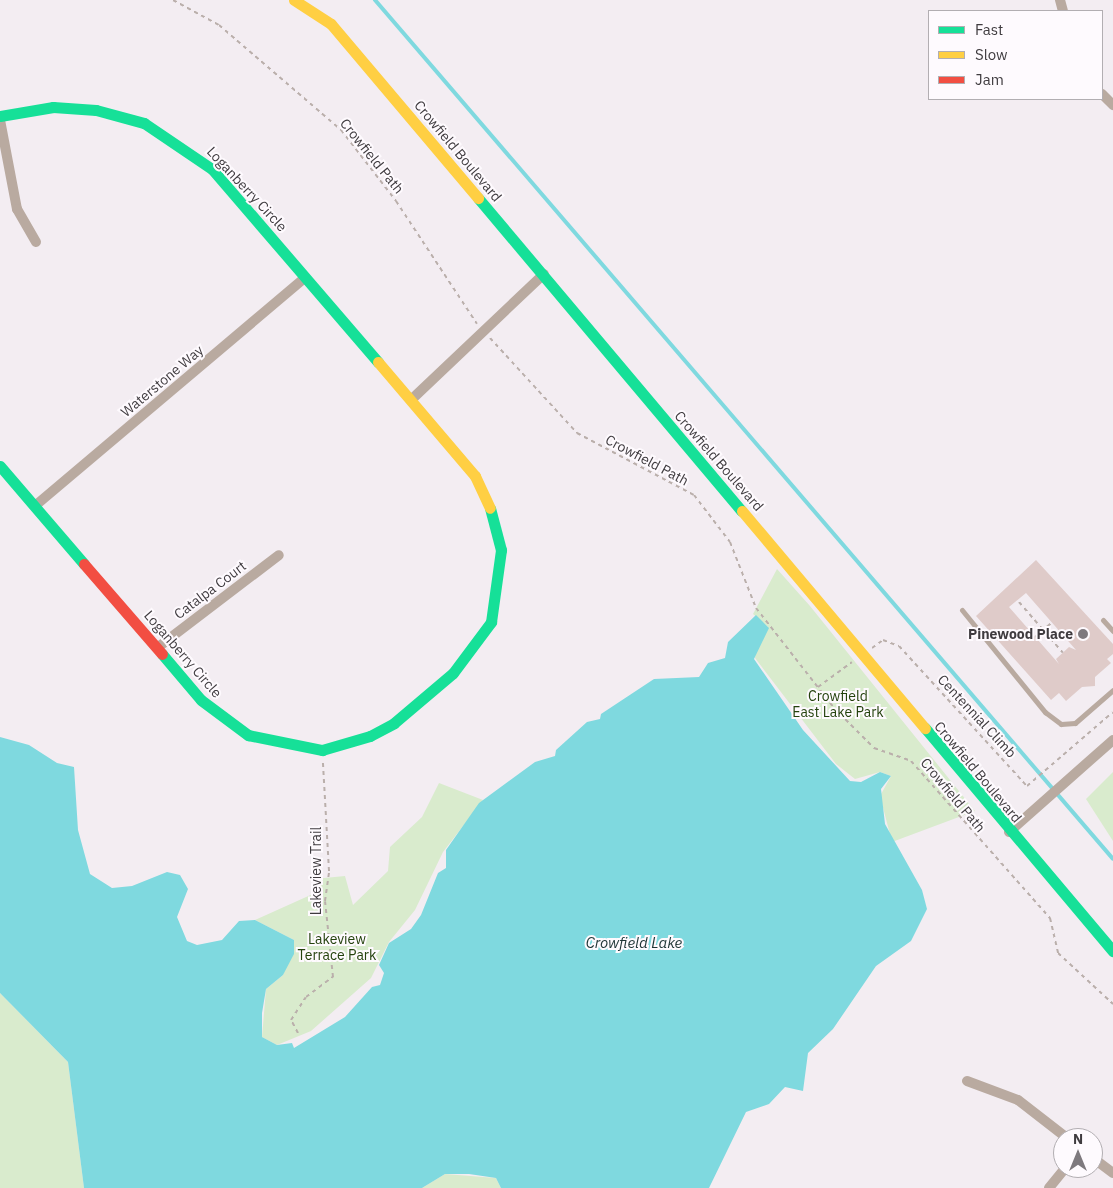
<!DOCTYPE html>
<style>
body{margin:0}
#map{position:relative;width:1113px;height:1188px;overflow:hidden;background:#f3edf2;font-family:"IBM Plex Sans",sans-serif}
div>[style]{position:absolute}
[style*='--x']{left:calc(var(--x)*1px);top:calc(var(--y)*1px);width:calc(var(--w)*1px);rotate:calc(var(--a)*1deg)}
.green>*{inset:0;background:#d9ebcd}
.water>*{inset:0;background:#7fd9df}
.stream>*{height:4px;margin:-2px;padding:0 2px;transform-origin:2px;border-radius:2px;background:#7fd9df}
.building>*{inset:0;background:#dfcbc9}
.path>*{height:2px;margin-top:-1px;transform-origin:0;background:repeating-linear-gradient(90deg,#baafab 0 4px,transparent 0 8px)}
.lane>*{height:5px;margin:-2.5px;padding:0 2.5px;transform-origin:2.5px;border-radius:2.5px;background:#b9aaa0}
.street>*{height:10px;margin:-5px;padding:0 5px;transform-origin:5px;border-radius:5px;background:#b9aaa0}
.fast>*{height:11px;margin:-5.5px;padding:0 5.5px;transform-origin:5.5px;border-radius:5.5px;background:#16e098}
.slow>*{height:11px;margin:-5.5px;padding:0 5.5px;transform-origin:5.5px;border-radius:5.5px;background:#ffcf43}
.jam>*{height:11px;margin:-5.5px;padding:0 5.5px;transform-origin:5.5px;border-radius:5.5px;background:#f24e42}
.dots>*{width:14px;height:14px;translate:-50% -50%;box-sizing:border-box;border:2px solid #fefafe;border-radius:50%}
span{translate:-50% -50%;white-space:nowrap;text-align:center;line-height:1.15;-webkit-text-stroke:4px #fefafe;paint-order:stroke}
.street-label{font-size:14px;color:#3f3b3f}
.poi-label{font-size:14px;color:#3f3b3f;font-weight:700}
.right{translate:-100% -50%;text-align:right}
.park-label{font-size:14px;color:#24420d}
.water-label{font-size:15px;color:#1f3536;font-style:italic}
.legend{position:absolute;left:928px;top:10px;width:175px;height:90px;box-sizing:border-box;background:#fefafe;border:1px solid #b2aeb2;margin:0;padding:6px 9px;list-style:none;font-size:15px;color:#3f3b3f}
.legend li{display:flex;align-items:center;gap:10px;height:25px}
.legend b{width:25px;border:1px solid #b2aeb2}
.north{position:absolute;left:1053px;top:1128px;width:50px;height:50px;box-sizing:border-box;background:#fefafe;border:1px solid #b2aeb2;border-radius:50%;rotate:0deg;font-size:14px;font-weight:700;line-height:20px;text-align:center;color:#3f3b3f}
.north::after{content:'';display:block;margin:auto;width:18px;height:22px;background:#7e797e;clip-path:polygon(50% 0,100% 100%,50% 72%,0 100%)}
</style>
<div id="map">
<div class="green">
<div style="clip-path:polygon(777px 569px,810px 606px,975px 811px,892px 842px,880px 796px,891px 776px,880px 772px,855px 779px,836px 764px,755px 658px,756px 645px,768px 627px,753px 614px)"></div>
<div style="clip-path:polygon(1113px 772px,1113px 841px,1086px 799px)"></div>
<div style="clip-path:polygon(439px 783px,483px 800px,443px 852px,415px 910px,389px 942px,371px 978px,311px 1031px,277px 1045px,262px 1037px,266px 989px,283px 975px,294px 940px,255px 920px,315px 893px,314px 879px,345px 876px,353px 905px,388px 871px,390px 847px,422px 817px)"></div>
<div style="clip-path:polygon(0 993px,68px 1062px,84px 1188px,0 1188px)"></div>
<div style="clip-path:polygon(445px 1174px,496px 1178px,501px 1188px,422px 1188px)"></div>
</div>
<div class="water">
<div style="clip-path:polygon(756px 615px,769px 628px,754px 659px,803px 730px,850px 781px,861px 782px,880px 772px,891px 776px,881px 789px,885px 824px,922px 890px,927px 909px,911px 941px,876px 966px,833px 1029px,808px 1053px,803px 1091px,785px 1087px,769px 1104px,746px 1112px,709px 1188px,501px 1188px,496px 1178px,469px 1174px,445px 1174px,422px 1188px,84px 1188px,68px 1062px,0 993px,0 737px,29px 745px,57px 763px,74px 767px,78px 830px,90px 874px,112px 888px,132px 886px,167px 872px,180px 875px,188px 889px,177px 917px,187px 941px,197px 945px,222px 940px,239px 921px,255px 920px,294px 940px,294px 954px,283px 975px,266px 989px,262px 1013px,262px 1037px,277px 1045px,292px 1043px,294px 1048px,345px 1017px,372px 987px,380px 985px,384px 973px,379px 965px,389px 943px,411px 929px,421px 915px,438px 873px,446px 868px,446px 850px,479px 803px,535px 762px,555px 756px,556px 750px,587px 722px,600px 719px,601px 714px,654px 679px,699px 677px,708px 663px,725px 658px,728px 642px)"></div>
</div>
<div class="stream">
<div style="--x:375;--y:0;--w:1132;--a:49.33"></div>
</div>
<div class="building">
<div style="clip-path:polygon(evenodd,1036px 560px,1113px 644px,1113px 654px,1107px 659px,1111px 663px,1095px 677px,1095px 686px,1082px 687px,1066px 701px,1059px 693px,1051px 700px,976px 616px,1036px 560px,1026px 593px,1076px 650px,1069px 647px,1056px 659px,1059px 664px,1009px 607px,1026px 593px)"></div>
</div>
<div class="path">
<div style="--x:173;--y:0;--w:52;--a:28.5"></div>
<div style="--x:219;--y:25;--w:161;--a:40.7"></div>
<div style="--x:341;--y:130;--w:90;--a:52.2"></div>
<div style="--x:396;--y:201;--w:147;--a:56.6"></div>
<div style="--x:490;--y:338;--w:129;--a:47.5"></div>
<div style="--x:577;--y:433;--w:132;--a:27.9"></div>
<div style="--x:694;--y:495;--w:59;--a:52.5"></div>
<div style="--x:730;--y:542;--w:71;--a:68.5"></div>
<div style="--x:756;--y:608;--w:127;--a:52"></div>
<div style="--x:834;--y:708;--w:57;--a:45"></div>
<div style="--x:874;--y:748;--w:39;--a:19"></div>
<div style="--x:911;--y:761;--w:210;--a:48.5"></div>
<div style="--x:1050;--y:918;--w:36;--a:77"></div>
<div style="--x:1058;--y:953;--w:75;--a:42.8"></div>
<div style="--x:1019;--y:602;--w:67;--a:49.2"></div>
<div style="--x:1035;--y:637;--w:23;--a:-41"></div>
<div style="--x:872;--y:648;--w:14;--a:-36"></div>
<div style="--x:883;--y:640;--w:17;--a:21"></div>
<div style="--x:899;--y:646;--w:190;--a:47.6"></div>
<div style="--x:1027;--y:786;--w:113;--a:-40.7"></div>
<div style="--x:818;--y:687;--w:42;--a:-36.3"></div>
<div style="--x:298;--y:1033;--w:15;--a:-118"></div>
<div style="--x:291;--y:1020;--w:27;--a:-57"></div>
<div style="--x:306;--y:997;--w:34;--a:-37"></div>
<div style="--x:333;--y:977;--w:76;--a:-96"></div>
<div style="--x:325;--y:901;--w:30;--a:-82"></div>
<div style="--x:329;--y:871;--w:109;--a:-93.2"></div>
</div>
<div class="lane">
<div style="--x:962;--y:610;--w:132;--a:50.9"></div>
<div style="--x:1045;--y:712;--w:20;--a:37"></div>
<div style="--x:1061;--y:724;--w:14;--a:-4"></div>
<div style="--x:1075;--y:723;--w:50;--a:-41"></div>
<div style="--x:1103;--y:620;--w:15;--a:48"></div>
</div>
<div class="street">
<div style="--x:1060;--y:0;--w:11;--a:75"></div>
<div style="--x:1102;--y:94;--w:16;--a:45"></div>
<div style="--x:0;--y:120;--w:91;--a:79.2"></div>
<div style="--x:17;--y:209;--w:38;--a:60"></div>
<div style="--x:411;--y:400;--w:183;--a:-43.5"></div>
<div style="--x:36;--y:505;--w:352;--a:-40.2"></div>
<div style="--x:157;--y:648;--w:153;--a:-37.3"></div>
<div style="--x:1009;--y:832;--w:139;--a:-41.5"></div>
<div style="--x:967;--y:1081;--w:54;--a:20.4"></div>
<div style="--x:1018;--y:1100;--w:62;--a:37.8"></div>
<div style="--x:1093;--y:1158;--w:25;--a:37"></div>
<div style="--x:1049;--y:1188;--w:26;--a:-51"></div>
</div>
<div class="fast">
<div style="--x:0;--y:116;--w:54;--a:-9.6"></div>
<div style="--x:53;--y:107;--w:43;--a:4"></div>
<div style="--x:96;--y:110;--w:50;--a:15.2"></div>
<div style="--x:144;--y:123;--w:82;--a:34.1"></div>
<div style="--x:212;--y:169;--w:255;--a:49.3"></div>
<div style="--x:478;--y:198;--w:409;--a:49.9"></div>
<div style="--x:0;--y:466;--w:129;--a:49.4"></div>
<div style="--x:162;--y:654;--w:60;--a:49.7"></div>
<div style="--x:201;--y:700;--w:59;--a:36.7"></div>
<div style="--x:248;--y:735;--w:76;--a:11.5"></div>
<div style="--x:322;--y:750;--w:50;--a:-16.3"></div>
<div style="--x:370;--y:736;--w:27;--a:-28"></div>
<div style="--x:394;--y:723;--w:77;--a:-40.3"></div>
<div style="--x:453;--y:673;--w:64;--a:-53.3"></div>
<div style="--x:491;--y:622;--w:73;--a:-82.1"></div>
<div style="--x:501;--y:550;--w:43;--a:-104.7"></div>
<div style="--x:925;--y:728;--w:292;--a:49.9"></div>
</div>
<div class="slow">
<div style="--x:294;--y:0;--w:44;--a:33"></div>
<div style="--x:331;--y:24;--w:228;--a:49.8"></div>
<div style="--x:378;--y:362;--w:150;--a:49.6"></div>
<div style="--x:475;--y:476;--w:35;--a:65"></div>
<div style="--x:742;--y:511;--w:284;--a:49.9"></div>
</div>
<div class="jam">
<div style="--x:84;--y:564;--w:119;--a:49.1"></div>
</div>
<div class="dots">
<div style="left:1083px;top:634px;background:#7e797e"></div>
</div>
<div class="street-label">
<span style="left:458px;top:151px;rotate:50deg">Crowfield Boulevard</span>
<span style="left:372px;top:156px;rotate:51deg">Crowfield Path</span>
<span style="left:247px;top:189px;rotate:47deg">Loganberry Circle</span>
<span style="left:162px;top:381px;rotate:-40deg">Waterstone Way</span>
<span style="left:647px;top:460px;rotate:28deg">Crowfield Path</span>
<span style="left:719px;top:461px;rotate:49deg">Crowfield Boulevard</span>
<span style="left:210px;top:590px;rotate:-37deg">Catalpa Court</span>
<span style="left:183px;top:654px;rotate:49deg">Loganberry Circle</span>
<span style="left:977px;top:716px;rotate:47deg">Centennial Climb</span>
<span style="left:978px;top:772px;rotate:50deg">Crowfield Boulevard</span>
<span style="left:953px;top:795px;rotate:50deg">Crowfield Path</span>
<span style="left:316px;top:871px;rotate:-90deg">Lakeview Trail</span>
</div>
<div class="poi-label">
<span class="right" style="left:1073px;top:634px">Pinewood Place</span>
</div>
<div class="park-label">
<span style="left:838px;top:704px">Crowfield<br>East Lake Park</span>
<span style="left:337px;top:947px">Lakeview<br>Terrace Park</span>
</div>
<div class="water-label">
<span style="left:634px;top:943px">Crowfield Lake</span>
</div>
<ul class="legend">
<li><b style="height:6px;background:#16e098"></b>Fast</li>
<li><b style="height:6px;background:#ffcf43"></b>Slow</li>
<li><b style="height:6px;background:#f24e42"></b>Jam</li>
</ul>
<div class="north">N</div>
</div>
